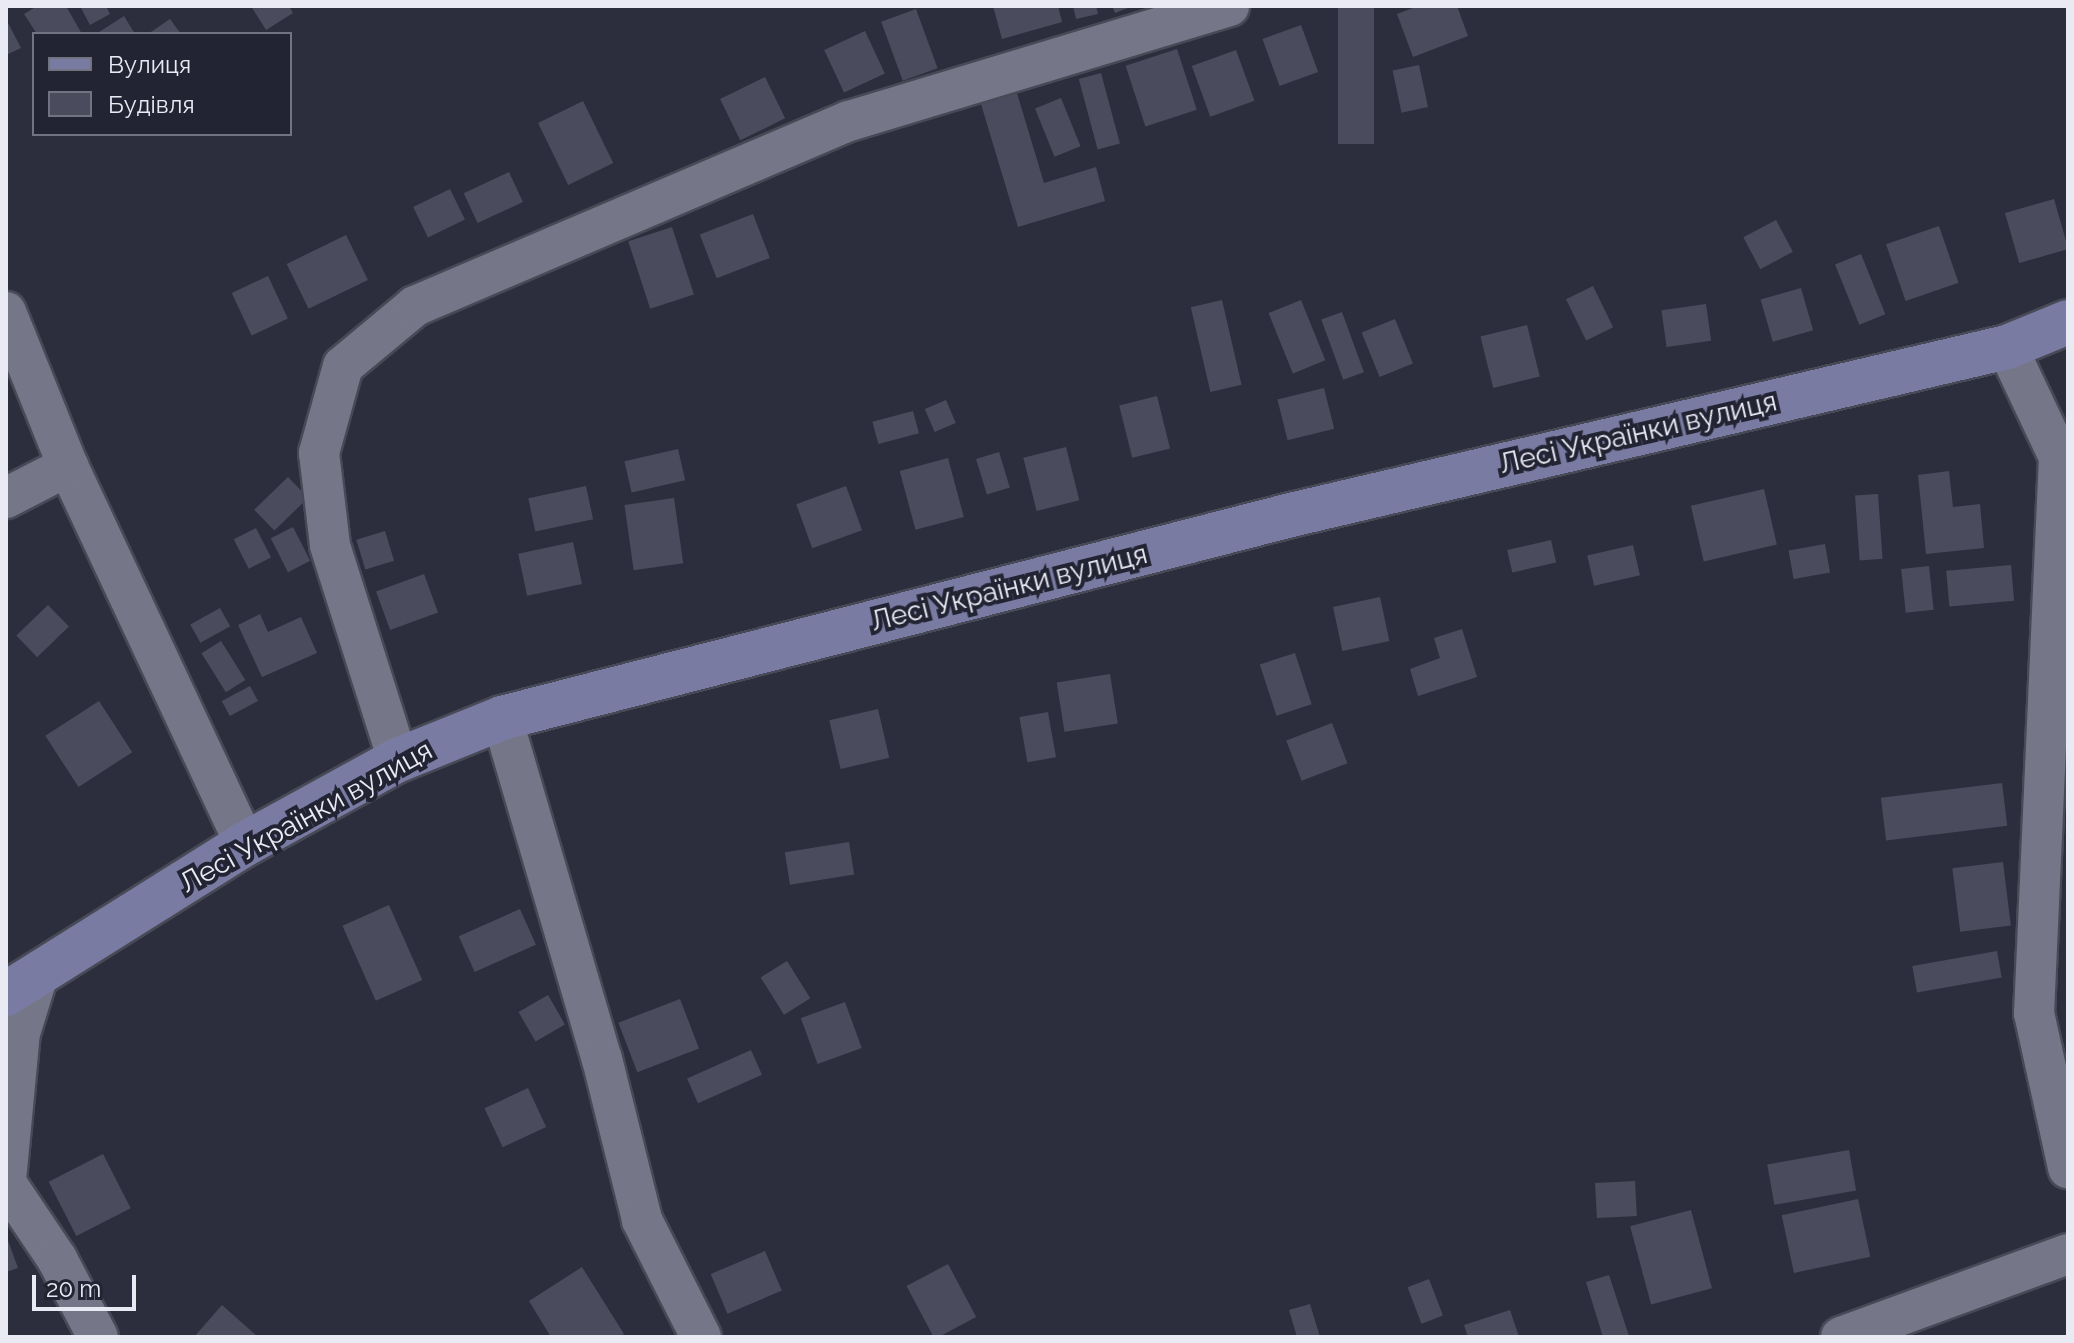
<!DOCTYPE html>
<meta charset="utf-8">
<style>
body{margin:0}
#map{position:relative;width:2074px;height:1343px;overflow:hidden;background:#2d2e3d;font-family:Raleway,sans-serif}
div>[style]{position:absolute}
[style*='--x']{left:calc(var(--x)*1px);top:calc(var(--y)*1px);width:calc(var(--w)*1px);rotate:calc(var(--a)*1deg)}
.building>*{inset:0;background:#4a4b5c;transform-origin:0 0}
.roads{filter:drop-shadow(2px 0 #484956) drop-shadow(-2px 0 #484956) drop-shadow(0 2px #484956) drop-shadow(0 -2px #484956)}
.street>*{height:40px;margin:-20px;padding:0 20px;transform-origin:20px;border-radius:20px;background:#757789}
.secondary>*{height:44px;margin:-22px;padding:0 22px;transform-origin:22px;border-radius:22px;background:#797ba2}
span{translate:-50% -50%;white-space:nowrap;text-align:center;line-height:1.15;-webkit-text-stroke:8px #232433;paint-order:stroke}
.street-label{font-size:28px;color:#e9eaf4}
.frame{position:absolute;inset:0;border:8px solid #e9eaf4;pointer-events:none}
.legend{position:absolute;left:32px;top:32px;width:260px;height:104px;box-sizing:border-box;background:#232433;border:2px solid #727380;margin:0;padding:10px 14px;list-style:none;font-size:24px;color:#e9eaf4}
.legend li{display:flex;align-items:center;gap:16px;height:40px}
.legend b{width:40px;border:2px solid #727380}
.scale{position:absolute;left:32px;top:1275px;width:104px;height:36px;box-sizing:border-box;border:4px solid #e9eaf4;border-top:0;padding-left:10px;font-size:24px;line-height:28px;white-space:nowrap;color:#e9eaf4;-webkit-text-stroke:6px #232433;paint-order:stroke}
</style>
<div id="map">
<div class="building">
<div style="clip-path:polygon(37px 6px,66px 6px,82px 34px,37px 34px,24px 14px)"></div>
<div style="clip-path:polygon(80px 6px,106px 6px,110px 14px,90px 25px)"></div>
<div style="clip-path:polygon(251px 6px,289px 6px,293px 13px,266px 30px)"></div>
<div style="clip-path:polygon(993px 6px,1058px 6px,1062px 22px,1002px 39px)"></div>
<div style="clip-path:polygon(1073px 6px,1096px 6px,1098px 14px,1076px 19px)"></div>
<div style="clip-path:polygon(1112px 6px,1133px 6px,1115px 13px)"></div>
<div style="left:1338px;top:6px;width:36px;height:138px"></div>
<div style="clip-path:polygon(1418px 6px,1457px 6px,1468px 36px,1413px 57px,1397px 14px)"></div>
<div style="left:916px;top:9px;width:63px;height:37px;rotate:70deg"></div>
<div style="clip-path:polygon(124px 16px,135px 34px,96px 34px)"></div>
<div style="clip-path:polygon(6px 19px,21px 48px,6px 55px)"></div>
<div style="clip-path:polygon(170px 19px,181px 34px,148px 34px)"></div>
<div style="left:1301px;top:25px;width:50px;height:41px;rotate:70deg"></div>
<div style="left:865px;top:31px;width:47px;height:45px;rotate:65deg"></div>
<div style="left:1177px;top:49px;width:64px;height:54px;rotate:72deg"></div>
<div style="left:1236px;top:50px;width:54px;height:47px;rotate:70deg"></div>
<div style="left:1419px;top:65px;width:43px;height:27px;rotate:78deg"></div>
<div style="left:1101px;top:73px;width:73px;height:23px;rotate:75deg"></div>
<div style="left:765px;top:77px;width:46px;height:50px;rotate:64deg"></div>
<div style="clip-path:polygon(1017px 93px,1044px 183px,1096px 167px,1105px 201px,1018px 227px,981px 104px)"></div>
<div style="left:1061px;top:98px;width:52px;height:28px;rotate:68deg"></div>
<div style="left:583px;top:101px;width:69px;height:50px;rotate:64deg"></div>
<div style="left:509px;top:172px;width:33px;height:50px;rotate:65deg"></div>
<div style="left:450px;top:189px;width:34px;height:41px;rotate:64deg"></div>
<div style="left:2054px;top:199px;width:52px;height:51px;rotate:74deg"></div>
<div style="left:753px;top:214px;width:47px;height:57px;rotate:69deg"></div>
<div style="left:1776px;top:220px;width:36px;height:37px;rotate:62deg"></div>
<div style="left:1939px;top:226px;width:60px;height:56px;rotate:71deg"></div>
<div style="left:672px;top:227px;width:71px;height:46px;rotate:72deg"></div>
<div style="left:346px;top:235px;width:50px;height:66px;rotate:64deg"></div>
<div style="left:1861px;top:254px;width:65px;height:28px;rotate:68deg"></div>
<div style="left:268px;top:276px;width:47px;height:40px;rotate:65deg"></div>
<div style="left:1593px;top:286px;width:46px;height:30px;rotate:64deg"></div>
<div style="left:1801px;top:288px;width:44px;height:42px;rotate:74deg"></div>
<div style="left:1222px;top:300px;width:87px;height:32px;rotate:77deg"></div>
<div style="left:1301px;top:300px;width:65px;height:35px;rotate:68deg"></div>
<div style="left:1706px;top:304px;width:37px;height:45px;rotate:82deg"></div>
<div style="left:1342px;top:312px;width:64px;height:22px;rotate:70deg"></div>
<div style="left:1395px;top:319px;width:48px;height:36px;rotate:68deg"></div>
<div style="left:1527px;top:325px;width:53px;height:48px;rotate:76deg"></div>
<div style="left:1324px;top:388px;width:42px;height:48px;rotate:76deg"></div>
<div style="left:1157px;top:396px;width:54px;height:39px;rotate:76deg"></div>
<div style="left:946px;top:400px;width:25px;height:23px;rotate:67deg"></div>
<div style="left:913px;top:411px;width:23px;height:42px;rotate:75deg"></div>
<div style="left:1066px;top:447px;width:55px;height:44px;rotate:76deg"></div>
<div style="left:678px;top:449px;width:32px;height:55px;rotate:77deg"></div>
<div style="left:999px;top:452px;width:37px;height:24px;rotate:73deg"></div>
<div style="left:948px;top:458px;width:61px;height:50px;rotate:75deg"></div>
<div style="clip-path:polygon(1949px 471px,1953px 507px,1980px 504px,1984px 548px,1926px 554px,1918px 475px)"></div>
<div style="left:288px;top:477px;width:29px;height:47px;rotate:46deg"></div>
<div style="left:586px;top:486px;width:34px;height:59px;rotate:78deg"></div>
<div style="left:846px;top:486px;width:47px;height:53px;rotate:70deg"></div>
<div style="left:1764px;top:489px;width:57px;height:75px;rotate:77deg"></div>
<div style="left:1878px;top:494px;width:65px;height:23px;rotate:86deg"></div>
<div style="left:674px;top:498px;width:66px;height:50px;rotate:82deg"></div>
<div style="left:293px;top:527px;width:38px;height:25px;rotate:63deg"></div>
<div style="left:256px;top:528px;width:33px;height:25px;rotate:63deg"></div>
<div style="left:385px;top:531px;width:31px;height:30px;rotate:73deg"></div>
<div style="left:1551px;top:540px;width:23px;height:45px;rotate:77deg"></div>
<div style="left:573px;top:542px;width:43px;height:56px;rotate:78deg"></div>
<div style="left:1825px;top:544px;width:29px;height:37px;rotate:80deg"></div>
<div style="left:1633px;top:545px;width:31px;height:47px;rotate:77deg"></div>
<div style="left:2011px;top:565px;width:36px;height:65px;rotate:85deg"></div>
<div style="left:1929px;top:566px;width:44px;height:28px;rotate:84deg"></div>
<div style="left:424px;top:574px;width:41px;height:51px;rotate:70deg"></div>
<div style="left:1380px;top:597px;width:45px;height:48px;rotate:78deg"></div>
<div style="left:48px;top:605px;width:30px;height:44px;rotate:46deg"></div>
<div style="left:220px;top:608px;width:21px;height:34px;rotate:61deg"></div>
<div style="clip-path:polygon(260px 614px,268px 632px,301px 617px,317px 653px,262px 677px,238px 625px)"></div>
<div style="clip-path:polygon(1462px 629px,1477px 677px,1418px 696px,1410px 669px,1440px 658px,1434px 638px)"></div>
<div style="left:221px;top:641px;width:46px;height:23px;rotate:58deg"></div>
<div style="left:1295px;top:653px;width:54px;height:37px;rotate:72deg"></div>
<div style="left:1110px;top:674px;width:50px;height:54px;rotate:81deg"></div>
<div style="left:250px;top:686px;width:17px;height:32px;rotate:62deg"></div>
<div style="left:99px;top:701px;width:61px;height:64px;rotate:57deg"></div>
<div style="left:878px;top:709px;width:50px;height:50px;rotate:77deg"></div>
<div style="left:1048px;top:712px;width:46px;height:29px;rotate:80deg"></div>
<div style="left:1332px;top:723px;width:43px;height:49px;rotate:69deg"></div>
<div style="left:2002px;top:783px;width:43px;height:122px;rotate:83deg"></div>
<div style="left:849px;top:842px;width:33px;height:65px;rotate:81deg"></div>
<div style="left:2003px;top:862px;width:64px;height:51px;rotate:83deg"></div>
<div style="left:389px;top:905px;width:82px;height:51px;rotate:66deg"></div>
<div style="left:520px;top:909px;width:39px;height:67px;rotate:66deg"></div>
<div style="left:1997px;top:951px;width:27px;height:86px;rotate:80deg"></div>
<div style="left:787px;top:961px;width:44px;height:31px;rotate:58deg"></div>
<div style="left:548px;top:995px;width:34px;height:34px;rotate:60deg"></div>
<div style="left:680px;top:999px;width:53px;height:66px;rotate:69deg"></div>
<div style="left:845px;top:1002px;width:49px;height:47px;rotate:70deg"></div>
<div style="left:751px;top:1050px;width:27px;height:70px;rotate:66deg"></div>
<div style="left:528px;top:1088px;width:43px;height:48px;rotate:65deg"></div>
<div style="left:1849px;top:1150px;width:41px;height:83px;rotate:80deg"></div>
<div style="left:103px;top:1154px;width:61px;height:61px;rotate:63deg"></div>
<div style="left:1635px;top:1181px;width:35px;height:40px;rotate:87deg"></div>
<div style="left:1858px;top:1199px;width:59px;height:78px;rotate:78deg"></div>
<div style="left:1691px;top:1210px;width:81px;height:63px;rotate:75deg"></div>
<div style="clip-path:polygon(6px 1235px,18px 1268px,6px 1272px)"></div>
<div style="left:765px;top:1251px;width:43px;height:59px;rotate:67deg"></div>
<div style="left:948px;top:1264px;width:60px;height:47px;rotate:62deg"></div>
<div style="clip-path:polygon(582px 1267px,624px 1334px,619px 1337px,551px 1337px,529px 1301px)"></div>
<div style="clip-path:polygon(1609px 1275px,1629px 1336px,1625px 1337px,1603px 1337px,1586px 1282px)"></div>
<div style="left:1429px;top:1279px;width:39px;height:23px;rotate:69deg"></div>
<div style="clip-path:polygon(1310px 1304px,1320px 1337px,1297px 1337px,1289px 1310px)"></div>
<div style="clip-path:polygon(222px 1305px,258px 1337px,194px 1337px)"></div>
<div style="clip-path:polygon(1510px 1310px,1519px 1337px,1468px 1337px,1464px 1325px)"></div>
</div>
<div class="roads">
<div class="street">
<div style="--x:6;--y:312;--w:166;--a:68.1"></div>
<div style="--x:68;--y:466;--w:417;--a:64.9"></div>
<div style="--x:2007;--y:347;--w:143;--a:64.7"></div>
<div style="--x:2059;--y:457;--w:557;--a:92.57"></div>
<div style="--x:2034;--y:1013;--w:159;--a:77.6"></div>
<div style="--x:6;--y:498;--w:70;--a:-27.3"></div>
<div style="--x:502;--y:718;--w:355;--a:73.7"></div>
<div style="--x:602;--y:1059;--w:166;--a:76"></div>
<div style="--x:642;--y:1220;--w:131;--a:63.2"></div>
<div style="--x:398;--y:760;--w:225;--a:-107.6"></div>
<div style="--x:330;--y:545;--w:93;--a:-96.8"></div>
<div style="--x:319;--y:453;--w:90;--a:-74.6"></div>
<div style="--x:343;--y:366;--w:94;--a:-39.8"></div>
<div style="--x:415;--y:306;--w:472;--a:-23.1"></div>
<div style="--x:849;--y:121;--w:397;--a:-16.8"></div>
<div style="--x:6;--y:1180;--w:148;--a:-84.6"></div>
<div style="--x:20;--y:1033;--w:64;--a:-72.7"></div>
<div style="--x:6;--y:1183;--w:92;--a:56.1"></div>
<div style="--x:57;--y:1259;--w:88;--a:62.3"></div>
<div style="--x:1841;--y:1337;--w:242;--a:-20.1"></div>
</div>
<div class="secondary">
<div style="--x:6;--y:994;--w:282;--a:-32.1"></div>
<div style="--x:245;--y:844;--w:175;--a:-28.8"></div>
<div style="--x:398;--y:760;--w:112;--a:-22"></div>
<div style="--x:502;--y:718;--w:819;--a:-14.43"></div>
<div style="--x:1295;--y:514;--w:731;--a:-13.2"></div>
<div style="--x:2007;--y:347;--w:66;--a:-22.3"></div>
</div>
</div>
<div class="street-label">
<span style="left:1638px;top:433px;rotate:-13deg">Лесі Українки вулиця</span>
<span style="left:1009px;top:588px;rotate:-14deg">Лесі Українки вулиця</span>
<span style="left:306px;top:817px;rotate:-29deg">Лесі Українки вулиця</span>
</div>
<div class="frame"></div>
<ul class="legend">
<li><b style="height:10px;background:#797ba2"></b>Вулиця</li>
<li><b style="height:22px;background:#4a4b5c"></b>Будівля</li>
</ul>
<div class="scale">20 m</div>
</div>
